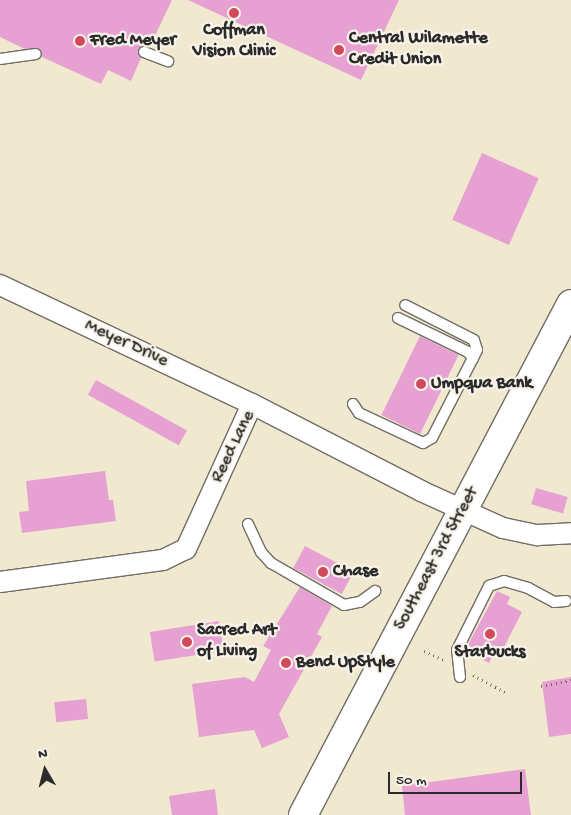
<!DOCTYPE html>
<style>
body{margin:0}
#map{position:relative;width:571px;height:815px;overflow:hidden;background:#f1e8d0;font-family:"Gochi Hand",sans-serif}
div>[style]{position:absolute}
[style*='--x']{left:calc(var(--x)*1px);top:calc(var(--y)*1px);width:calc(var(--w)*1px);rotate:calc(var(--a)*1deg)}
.building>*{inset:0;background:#e6a1d2;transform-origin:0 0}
.path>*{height:3px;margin-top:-1.5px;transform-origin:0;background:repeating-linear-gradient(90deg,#706d65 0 1px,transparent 0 5px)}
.roads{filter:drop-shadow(1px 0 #706d65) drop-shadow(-1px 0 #706d65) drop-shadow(0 1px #706d65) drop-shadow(0 -1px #706d65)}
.lane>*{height:10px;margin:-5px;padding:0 5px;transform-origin:5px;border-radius:5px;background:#fff}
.street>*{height:20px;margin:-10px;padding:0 10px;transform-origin:10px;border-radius:10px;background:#fff}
.primary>*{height:28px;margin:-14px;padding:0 14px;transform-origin:14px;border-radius:14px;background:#fff}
.dots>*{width:14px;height:14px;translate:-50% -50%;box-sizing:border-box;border:2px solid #f7f3e8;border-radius:50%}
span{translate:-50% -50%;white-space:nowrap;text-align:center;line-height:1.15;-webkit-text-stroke:4.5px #f7f3e8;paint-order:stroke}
.poi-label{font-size:18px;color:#2b2b2b;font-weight:700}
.left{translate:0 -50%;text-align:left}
.street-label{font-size:18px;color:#2b2b2b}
.north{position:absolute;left:20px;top:745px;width:50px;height:50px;-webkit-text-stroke:4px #f7f3e8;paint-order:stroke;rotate:352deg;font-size:14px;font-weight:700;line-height:20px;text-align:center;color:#2b2b2b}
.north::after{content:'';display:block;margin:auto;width:18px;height:22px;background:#2b2b2b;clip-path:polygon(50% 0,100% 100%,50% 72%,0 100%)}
.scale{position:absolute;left:388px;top:772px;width:134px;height:22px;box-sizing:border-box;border:2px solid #2b2b2b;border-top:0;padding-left:6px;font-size:15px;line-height:18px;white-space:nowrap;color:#2b2b2b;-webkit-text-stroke:4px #f7f3e8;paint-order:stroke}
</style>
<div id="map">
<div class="building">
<div style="clip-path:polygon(0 0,172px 0,150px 46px,138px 49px,141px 58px,131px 81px,108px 70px,101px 84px,42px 57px,39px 48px,25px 49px,0 37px)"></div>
<div style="clip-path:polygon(188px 0,399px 0,361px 80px)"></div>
<div style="left:482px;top:153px;width:62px;height:73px;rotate:24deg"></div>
<div style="left:420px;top:336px;width:43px;height:88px;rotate:26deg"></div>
<div style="left:96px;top:380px;width:104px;height:17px;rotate:29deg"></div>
<div style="clip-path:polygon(105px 471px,109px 500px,113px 500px,116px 521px,22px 533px,19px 512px,29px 511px,26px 481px)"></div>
<div style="left:536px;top:488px;width:33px;height:17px;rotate:16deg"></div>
<div style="left:305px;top:546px;width:55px;height:25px;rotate:28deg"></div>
<div style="clip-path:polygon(300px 587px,332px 606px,317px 634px,322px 637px,279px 714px,289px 737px,262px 748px,254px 730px,199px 737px,192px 684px,245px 677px,254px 682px,271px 650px,263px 646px)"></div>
<div style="clip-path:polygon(497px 591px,510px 597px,507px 604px,522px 612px,503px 649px,497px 646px,489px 663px,465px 650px)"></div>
<div style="left:219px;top:621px;width:30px;height:70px;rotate:81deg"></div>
<div style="clip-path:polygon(571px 677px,571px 734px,549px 737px,542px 682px)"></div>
<div style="left:86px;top:699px;width:20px;height:32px;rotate:84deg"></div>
<div style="clip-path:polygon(525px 769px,531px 815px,405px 815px,402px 786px)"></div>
<div style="clip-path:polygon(215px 789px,218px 815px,172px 815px,169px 796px)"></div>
</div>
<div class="path">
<div style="--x:424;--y:651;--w:24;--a:24"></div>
<div style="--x:473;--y:675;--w:38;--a:28"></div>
<div style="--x:541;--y:686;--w:31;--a:-11"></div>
</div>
<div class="roads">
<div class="lane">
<div style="--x:144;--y:52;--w:26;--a:21"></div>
<div style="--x:0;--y:59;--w:36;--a:-8"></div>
<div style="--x:398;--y:318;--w:78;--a:25.9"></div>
<div style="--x:468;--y:352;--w:8;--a:50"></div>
<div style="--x:353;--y:404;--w:11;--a:56"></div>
<div style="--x:359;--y:413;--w:71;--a:25.1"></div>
<div style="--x:423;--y:443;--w:10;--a:-29"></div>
<div style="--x:432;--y:438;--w:99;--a:-62.9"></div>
<div style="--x:477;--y:350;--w:10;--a:-107"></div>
<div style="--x:474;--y:340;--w:77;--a:-153.1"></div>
<div style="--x:248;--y:524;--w:31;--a:65"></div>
<div style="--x:261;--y:552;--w:15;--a:48"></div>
<div style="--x:271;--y:563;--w:84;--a:29.9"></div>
<div style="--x:344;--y:605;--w:16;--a:-11"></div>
<div style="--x:360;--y:602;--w:19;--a:-36"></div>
<div style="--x:460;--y:677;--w:27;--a:-96"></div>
<div style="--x:457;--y:650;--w:72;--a:-63.4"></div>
<div style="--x:489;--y:586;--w:16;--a:-18"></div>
<div style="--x:504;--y:581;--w:25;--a:16"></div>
<div style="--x:528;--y:588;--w:30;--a:28"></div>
<div style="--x:554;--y:602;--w:12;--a:-5"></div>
</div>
<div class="street">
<div style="--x:0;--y:285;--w:279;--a:25.3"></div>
<div style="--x:252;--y:404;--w:190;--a:27.2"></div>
<div style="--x:421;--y:491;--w:90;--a:24.3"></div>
<div style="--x:503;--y:528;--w:35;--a:12"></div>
<div style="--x:537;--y:535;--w:34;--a:-3"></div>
<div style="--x:0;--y:582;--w:164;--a:-7.7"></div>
<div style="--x:163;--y:560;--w:25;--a:-26"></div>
<div style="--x:186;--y:549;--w:159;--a:-65.5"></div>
</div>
<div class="primary">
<div style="--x:303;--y:815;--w:577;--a:-62.32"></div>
</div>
</div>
<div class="dots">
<div style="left:234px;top:13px;background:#d1495b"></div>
<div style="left:80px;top:41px;background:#d1495b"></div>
<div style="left:339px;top:50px;background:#d1495b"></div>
<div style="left:421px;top:384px;background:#d1495b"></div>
<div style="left:323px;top:572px;background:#d1495b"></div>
<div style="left:490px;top:634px;background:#d1495b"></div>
<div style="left:187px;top:642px;background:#d1495b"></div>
<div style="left:286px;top:663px;background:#d1495b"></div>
</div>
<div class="poi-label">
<span style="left:234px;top:42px">Coffman<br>Vision Clinic</span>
<span class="left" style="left:349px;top:50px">Central Wilamette<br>Credit Union</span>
<span class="left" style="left:90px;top:41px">Fred Meyer</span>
<span class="left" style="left:431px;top:384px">Umpqua Bank</span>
<span class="left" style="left:333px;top:572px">Chase</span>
<span class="left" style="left:197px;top:642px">Sacred Art<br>of Living</span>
<span style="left:490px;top:653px">Starbucks</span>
<span class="left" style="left:296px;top:663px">Bend UpStyle</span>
</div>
<div class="street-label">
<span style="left:126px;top:344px;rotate:25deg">Meyer Drive</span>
<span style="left:234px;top:447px;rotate:-64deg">Reed Lane</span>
<span style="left:437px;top:559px;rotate:-62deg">Southeast 3rd Street</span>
</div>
<div class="north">N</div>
<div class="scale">50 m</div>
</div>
